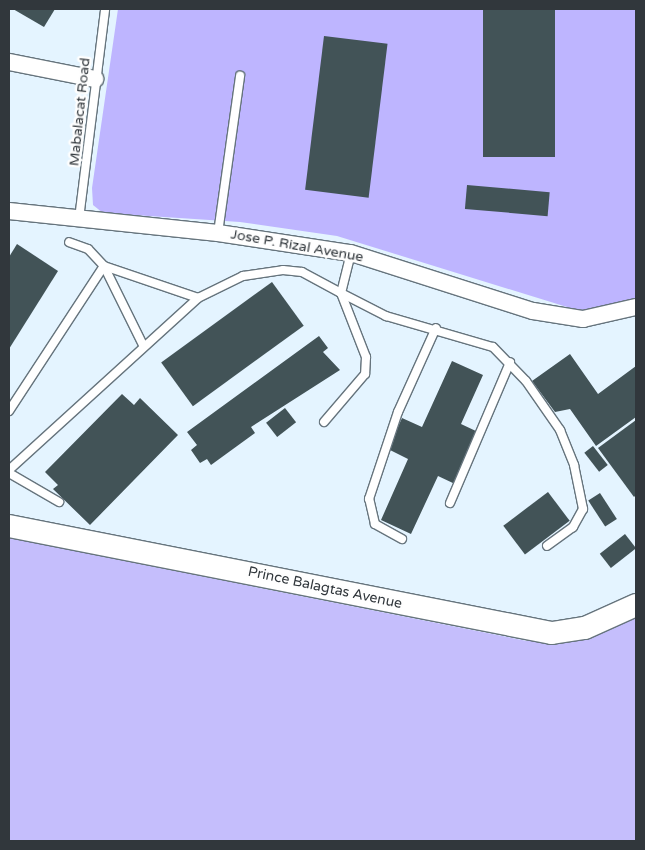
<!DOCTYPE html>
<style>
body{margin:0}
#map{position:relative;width:645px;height:850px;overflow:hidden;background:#e4f4ff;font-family:"Varela Round",sans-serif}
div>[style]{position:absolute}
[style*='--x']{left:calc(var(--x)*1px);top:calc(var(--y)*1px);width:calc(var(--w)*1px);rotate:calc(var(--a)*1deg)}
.green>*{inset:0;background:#c5befc}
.forest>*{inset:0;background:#beb5ff}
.building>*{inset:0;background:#425357;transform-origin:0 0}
.roads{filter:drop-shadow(1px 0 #66747d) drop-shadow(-1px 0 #66747d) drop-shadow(0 1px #66747d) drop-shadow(0 -1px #66747d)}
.service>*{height:8px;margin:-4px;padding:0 4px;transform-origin:4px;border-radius:4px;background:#fff}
.minor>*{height:16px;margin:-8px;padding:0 8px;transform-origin:8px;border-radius:8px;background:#fff}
.secondary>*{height:22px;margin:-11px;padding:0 11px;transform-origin:11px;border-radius:11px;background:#fff}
span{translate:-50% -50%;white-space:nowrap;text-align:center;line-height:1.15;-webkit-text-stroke:5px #fefefe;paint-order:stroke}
.street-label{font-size:14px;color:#31373c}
.frame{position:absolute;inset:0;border:10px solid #31373c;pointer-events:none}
</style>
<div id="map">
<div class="green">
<div style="clip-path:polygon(9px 538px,527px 641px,599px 634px,636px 616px,636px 841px,9px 841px)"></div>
</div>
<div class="forest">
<div style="clip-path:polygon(118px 9px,636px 9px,636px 299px,580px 311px,337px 236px,240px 222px,103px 213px,93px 205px,92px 188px)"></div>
</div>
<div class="building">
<div style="clip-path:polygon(13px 9px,55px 9px,44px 27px)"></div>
<div style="left:483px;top:9px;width:72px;height:148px"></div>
<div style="left:324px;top:36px;width:64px;height:155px;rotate:7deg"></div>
<div style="left:467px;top:185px;width:83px;height:24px;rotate:5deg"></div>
<div style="clip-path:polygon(17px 244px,58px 271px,9px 349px,9px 257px)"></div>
<div style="left:272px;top:282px;width:54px;height:137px;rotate:54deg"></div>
<div style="clip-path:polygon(319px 336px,328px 348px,323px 352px,340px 370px,251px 427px,255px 433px,211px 465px,207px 459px,200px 463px,191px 450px,197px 445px,187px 432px)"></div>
<div style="clip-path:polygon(570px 354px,598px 394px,636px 366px,636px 417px,596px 446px,570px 409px,555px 412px,532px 381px)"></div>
<div style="clip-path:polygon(452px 361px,483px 375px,461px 424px,478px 432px,455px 484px,438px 476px,411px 534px,381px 520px,408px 459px,388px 449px,402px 418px,422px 427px)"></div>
<div style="clip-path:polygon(122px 394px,134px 405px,140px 398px,178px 435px,90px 525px,53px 489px,58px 485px,45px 472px)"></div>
<div style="left:285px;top:408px;width:18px;height:24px;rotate:52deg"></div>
<div style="clip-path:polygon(636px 420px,636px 495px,634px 497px,598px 448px)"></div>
<div style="left:593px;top:446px;width:24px;height:11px;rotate:52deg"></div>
<div style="left:548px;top:492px;width:36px;height:56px;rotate:53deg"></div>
<div style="left:600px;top:493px;width:31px;height:14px;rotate:57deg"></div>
<div style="left:625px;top:534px;width:18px;height:32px;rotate:52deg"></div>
</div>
<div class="roads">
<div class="service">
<div style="--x:79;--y:219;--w:212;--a:-82.9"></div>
<div style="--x:218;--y:233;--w:159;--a:-82"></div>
<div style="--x:351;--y:253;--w:41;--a:104"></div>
<div style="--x:341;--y:293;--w:51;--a:27.1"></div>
<div style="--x:386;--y:316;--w:111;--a:16.2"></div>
<div style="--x:493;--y:347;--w:47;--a:45.9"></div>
<div style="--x:526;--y:381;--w:60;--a:55.2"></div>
<div style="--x:560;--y:430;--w:38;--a:68"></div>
<div style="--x:574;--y:465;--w:45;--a:78.4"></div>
<div style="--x:583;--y:509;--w:21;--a:119"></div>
<div style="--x:573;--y:527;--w:32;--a:144"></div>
<div style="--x:143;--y:345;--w:88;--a:-116.3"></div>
<div style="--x:104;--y:266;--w:99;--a:18.8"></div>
<div style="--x:9;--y:411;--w:173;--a:-56.8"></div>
<div style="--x:104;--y:266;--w:23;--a:-133"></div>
<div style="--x:88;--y:249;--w:20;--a:-160"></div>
<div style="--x:9;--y:470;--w:256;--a:-42.3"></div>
<div style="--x:198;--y:298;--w:50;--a:-26.1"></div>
<div style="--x:243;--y:276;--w:40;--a:-8.5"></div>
<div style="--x:283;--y:270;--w:19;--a:6"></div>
<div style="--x:302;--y:272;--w:44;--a:28.3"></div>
<div style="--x:341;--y:293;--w:69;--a:68.7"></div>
<div style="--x:366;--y:357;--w:17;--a:93"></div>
<div style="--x:365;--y:374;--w:63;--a:130.5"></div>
<div style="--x:9;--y:473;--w:58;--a:30.1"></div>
<div style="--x:450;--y:503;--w:153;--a:-66.9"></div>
<div style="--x:402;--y:539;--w:31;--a:-151"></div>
<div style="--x:375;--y:524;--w:26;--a:-103"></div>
<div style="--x:369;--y:499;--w:92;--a:-71.6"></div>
<div style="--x:398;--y:412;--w:92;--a:-65.7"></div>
</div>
<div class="minor">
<div style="--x:9;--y:62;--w:88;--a:11.2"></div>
<div style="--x:9;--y:211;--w:210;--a:6"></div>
<div style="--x:218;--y:233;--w:134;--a:8.6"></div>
<div style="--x:351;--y:253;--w:191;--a:17.7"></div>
<div style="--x:533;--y:311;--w:51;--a:9.1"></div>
<div style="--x:583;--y:319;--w:54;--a:-12.8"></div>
</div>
<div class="secondary">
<div style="--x:9;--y:526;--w:553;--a:11.15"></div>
<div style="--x:552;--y:633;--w:33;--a:-9"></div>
<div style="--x:585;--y:628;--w:56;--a:-24.3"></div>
</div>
</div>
<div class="street-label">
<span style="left:80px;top:112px;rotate:-84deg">Mabalacat Road</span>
<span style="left:297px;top:246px;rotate:10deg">Jose P. Rizal Avenue</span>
<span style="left:325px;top:588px;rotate:12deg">Prince Balagtas Avenue</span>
</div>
<div class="frame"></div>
</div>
